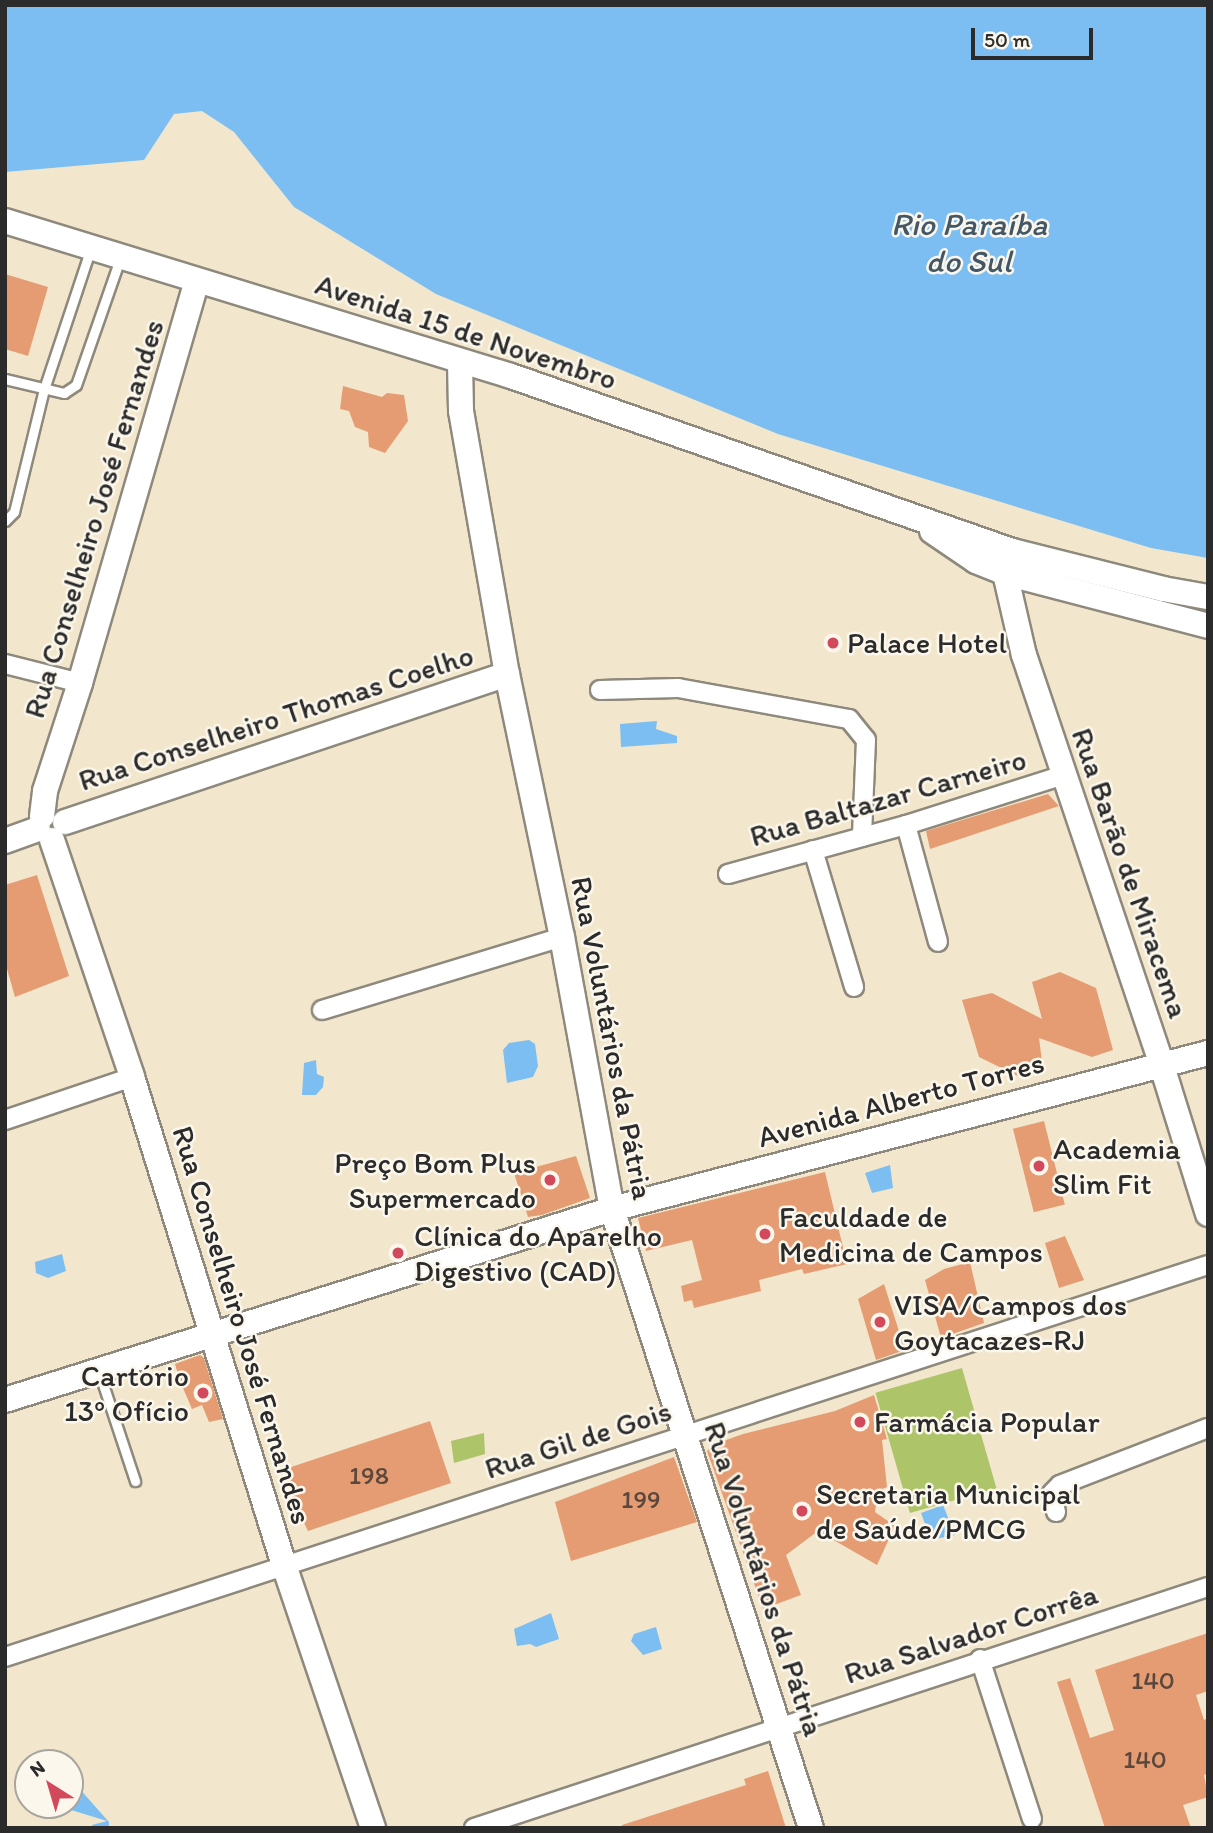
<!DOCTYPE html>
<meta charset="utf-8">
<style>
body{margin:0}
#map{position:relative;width:1213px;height:1833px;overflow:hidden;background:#f2e7cc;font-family:Itim,sans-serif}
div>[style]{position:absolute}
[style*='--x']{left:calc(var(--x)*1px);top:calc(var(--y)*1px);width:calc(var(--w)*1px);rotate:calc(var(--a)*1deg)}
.green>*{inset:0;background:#adc469;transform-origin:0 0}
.water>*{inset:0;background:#7cbef1}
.building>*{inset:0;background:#e59c73;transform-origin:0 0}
.roads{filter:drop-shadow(2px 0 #8e897c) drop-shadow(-2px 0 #8e897c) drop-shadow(0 2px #8e897c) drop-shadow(0 -2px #8e897c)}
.lane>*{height:9px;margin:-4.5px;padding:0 4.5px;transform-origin:4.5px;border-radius:4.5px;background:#fff}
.street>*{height:18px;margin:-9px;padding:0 9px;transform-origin:9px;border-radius:9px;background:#fff}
.secondary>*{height:24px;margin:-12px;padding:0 12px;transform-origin:12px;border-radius:12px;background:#fff}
.dots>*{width:19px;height:19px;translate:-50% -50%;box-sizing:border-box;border:4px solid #fbf7ec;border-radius:50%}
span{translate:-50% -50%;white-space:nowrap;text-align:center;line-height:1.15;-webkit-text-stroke:5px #fbf7ec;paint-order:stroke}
.number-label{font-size:26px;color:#5a473d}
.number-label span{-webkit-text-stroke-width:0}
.street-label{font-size:30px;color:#2b2b2b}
.poi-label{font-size:30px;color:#2b2b2b}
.left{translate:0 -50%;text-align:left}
.right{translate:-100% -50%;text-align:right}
.water-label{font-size:32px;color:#435766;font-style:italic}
.frame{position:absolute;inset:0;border:7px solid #2b2b2b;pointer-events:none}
.north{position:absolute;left:14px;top:1749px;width:70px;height:70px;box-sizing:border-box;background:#fbf7ec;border:2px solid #a8a59f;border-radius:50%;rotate:323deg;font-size:19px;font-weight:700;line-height:28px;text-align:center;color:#2b2b2b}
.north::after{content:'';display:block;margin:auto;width:24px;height:32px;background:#d1495b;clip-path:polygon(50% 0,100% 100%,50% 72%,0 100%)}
.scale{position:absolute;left:971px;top:28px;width:122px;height:32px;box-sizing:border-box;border:4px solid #2b2b2b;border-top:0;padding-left:9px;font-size:21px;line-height:24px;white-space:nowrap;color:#2b2b2b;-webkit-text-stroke:5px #fbf7ec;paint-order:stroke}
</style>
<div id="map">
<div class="green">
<div style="left:962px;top:1368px;width:125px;height:90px;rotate:74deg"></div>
<div style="clip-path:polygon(484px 1433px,485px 1454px,454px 1463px,451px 1441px)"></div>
</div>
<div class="water">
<div style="clip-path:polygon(5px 5px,1208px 5px,1208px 558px,1151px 548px,778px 434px,436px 294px,294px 207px,234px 132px,202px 111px,174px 114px,144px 160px,5px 172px)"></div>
<div style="clip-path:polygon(657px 721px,656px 729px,677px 736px,677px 743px,621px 747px,620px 724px)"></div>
<div style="clip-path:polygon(529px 1040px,535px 1044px,538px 1066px,533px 1077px,507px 1083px,503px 1050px,509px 1043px)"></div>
<div style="clip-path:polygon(316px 1060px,317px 1074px,324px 1077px,323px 1087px,316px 1095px,302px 1095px,304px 1063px)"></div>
<div style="clip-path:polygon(890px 1165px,893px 1188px,872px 1193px,865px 1173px)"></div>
<div style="clip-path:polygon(62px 1254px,66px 1271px,48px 1278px,36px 1273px,35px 1262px)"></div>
<div style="clip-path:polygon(943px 1505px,955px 1535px,931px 1540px,921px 1513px)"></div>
<div style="clip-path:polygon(551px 1613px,559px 1639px,536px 1647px,530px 1644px,517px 1646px,514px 1629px)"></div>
<div style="clip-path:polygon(656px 1627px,662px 1649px,643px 1655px,631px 1641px,634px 1634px)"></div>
<div style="clip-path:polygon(77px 1786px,109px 1822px,109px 1828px,92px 1828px,92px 1825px,107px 1821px,58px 1806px,70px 1805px,81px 1799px)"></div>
</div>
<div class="building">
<div style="clip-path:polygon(5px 274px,48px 287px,28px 356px,5px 349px)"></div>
<div style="clip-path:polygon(343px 386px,382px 397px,387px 393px,404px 395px,408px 421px,385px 453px,369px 447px,368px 432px,355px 427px,349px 411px,340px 409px)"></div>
<div style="clip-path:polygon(1048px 794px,1059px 806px,930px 849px,926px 831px)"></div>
<div style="clip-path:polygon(37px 875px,69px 976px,15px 997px,5px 962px,5px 885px)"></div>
<div style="clip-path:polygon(1060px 972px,1096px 988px,1113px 1050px,1092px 1057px,1039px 1038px,1043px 1069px,1018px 1076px,979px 1057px,962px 1000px,992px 993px,1042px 1019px,1032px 982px)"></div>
<div style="left:1044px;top:1121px;width:86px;height:32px;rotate:76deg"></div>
<div style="clip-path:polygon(576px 1156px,590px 1198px,542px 1215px,528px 1217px,514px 1173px)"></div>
<div style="clip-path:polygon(825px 1172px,847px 1264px,804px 1274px,802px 1269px,759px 1280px,761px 1291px,694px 1308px,692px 1300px,684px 1302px,681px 1286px,702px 1280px,692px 1240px,646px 1251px,638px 1218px)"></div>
<div style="clip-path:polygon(1065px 1236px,1084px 1280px,1059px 1288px,1045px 1243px)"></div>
<div style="clip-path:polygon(970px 1262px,984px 1323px,941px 1338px,925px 1280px,944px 1269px)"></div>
<div style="clip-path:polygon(884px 1284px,905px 1350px,876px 1360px,858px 1299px)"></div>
<div style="clip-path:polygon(200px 1355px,204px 1358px,223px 1419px,209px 1422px,202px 1405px,192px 1409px,180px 1381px,175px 1364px)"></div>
<div style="clip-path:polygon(874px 1395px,887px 1439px,882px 1440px,887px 1487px,878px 1491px,875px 1512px,895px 1526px,877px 1565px,818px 1531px,786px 1555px,801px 1595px,763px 1609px,707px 1451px,712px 1445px,743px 1434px,835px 1411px)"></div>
<div style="clip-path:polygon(430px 1421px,451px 1483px,308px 1531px,293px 1500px,288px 1468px)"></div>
<div style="clip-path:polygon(674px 1457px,697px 1522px,571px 1561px,555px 1502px)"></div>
<div style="clip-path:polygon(1208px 1633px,1208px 1691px,1196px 1695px,1204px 1720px,1208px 1718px,1208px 1774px,1204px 1775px,1208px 1797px,1183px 1805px,1191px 1828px,1105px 1828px,1057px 1682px,1070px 1678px,1090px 1738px,1114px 1730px,1095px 1670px)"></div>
<div style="clip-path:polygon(768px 1771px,786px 1828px,623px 1828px,622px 1825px,746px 1785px,744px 1779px)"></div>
</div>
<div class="roads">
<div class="lane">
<div style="--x:5;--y:379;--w:61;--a:13.3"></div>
<div style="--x:64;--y:393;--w:14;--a:-34"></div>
<div style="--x:76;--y:385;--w:133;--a:-70.8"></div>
<div style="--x:5;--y:521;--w:13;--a:-45"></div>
<div style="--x:14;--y:512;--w:127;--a:-76.3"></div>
<div style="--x:44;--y:389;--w:145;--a:-71.6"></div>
<div style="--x:99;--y:1372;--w:115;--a:71.7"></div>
</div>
<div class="street">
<div style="--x:5;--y:664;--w:77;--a:14.2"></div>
<div style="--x:600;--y:690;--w:78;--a:-1.5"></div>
<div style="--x:678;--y:688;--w:174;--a:10.3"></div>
<div style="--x:849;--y:719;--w:27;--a:51"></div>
<div style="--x:866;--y:740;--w:97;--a:92.4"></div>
<div style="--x:906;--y:825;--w:121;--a:74.7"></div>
<div style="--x:813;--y:850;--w:143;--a:73.3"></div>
<div style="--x:728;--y:874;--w:185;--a:-15.4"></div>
<div style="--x:906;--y:825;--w:166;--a:-17.6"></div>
<div style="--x:322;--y:1010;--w:251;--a:-16.9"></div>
<div style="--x:5;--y:1120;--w:134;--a:-18.7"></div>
<div style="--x:1056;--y:1512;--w:19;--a:-102"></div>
<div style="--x:1052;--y:1493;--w:11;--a:-45"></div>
<div style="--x:1060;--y:1485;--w:159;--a:-21.1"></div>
<div style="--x:5;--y:1657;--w:1265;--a:-18.05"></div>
<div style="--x:980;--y:1659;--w:168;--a:72"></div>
<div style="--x:474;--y:1828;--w:773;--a:-18.18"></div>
</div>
<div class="secondary">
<div style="--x:5;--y:221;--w:529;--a:17.03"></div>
<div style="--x:511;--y:376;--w:531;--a:19.25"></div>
<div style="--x:1012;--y:551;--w:156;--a:14.1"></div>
<div style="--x:1163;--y:589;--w:46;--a:10.1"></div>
<div style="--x:460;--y:363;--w:48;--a:88.8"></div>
<div style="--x:461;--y:411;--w:267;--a:80.1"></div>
<div style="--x:507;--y:674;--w:269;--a:78.2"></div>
<div style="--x:562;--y:937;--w:277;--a:79.6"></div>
<div style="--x:612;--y:1209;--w:650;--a:72.18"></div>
<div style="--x:932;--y:531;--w:53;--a:34.3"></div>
<div style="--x:976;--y:561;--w:31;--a:22"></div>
<div style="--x:1005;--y:573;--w:210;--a:14.6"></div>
<div style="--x:1012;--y:551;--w:23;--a:108"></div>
<div style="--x:1005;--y:573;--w:84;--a:77"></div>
<div style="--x:1024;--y:655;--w:430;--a:71.4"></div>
<div style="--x:1161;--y:1063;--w:158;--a:72.7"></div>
<div style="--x:42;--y:816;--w:25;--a:-83"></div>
<div style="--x:45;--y:791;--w:114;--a:-72"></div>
<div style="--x:80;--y:683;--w:419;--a:-73.8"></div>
<div style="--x:65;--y:822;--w:466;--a:-18.5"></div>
<div style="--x:52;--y:840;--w:250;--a:71.3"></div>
<div style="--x:132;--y:1077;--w:511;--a:72.7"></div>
<div style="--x:284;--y:1565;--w:278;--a:71.3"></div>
<div style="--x:5;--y:841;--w:35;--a:-20"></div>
<div style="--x:5;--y:1400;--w:636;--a:-17.47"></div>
<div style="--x:612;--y:1209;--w:616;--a:-14.67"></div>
</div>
</div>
<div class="dots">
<div style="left:833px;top:643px;background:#d1495b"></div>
<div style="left:1039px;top:1166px;background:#d1495b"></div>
<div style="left:550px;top:1180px;background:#d1495b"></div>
<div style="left:765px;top:1234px;background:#d1495b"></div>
<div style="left:398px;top:1253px;background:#d1495b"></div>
<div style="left:880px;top:1322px;background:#d1495b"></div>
<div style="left:203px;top:1393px;background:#d1495b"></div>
<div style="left:860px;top:1422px;background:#d1495b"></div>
<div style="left:802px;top:1511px;background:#d1495b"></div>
</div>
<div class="number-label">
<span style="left:369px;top:1476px">198</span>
<span style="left:641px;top:1500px">199</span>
<span style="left:1153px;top:1681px">140</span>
<span style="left:1145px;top:1760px">140</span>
</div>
<div class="street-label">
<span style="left:466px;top:332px;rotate:18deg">Avenida 15 de Novembro</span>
<span style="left:94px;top:519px;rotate:-73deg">Rua Conselheiro José Fernandes</span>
<span style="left:276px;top:718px;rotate:-18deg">Rua Conselheiro Thomas Coelho</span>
<span style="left:888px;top:798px;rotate:-16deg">Rua Baltazar Carneiro</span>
<span style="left:1130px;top:873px;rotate:71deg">Rua Barão de Miracema</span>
<span style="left:612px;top:1038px;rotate:79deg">Rua Voluntários da Pátria</span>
<span style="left:901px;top:1100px;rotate:-15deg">Avenida Alberto Torres</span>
<span style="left:242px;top:1325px;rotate:73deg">Rua Conselheiro José Fernandes</span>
<span style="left:578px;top:1440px;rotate:-18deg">Rua Gil de Gois</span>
<span style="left:764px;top:1579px;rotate:72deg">Rua Voluntários da Pátria</span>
<span style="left:971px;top:1634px;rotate:-18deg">Rua Salvador Corrêa</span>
</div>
<div class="poi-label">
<span class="left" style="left:847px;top:643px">Palace Hotel</span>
<span class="left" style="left:1053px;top:1166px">Academia<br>Slim Fit</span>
<span class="right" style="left:536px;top:1180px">Preço Bom Plus<br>Supermercado</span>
<span class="left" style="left:779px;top:1234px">Faculdade de<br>Medicina de Campos</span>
<span class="left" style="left:414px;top:1253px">Clínica do Aparelho<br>Digestivo (CAD)</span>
<span class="left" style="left:894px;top:1322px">VISA/Campos dos<br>Goytacazes-RJ</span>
<span class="right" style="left:189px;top:1393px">Cartório<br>13º Ofício</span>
<span class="left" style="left:874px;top:1422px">Farmácia Popular</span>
<span class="left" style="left:816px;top:1511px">Secretaria Municipal<br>de Saúde/PMCG</span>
</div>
<div class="water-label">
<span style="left:969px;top:243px">Rio Paraíba<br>do Sul</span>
</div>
<div class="frame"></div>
<div class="north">N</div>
<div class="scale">50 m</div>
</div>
